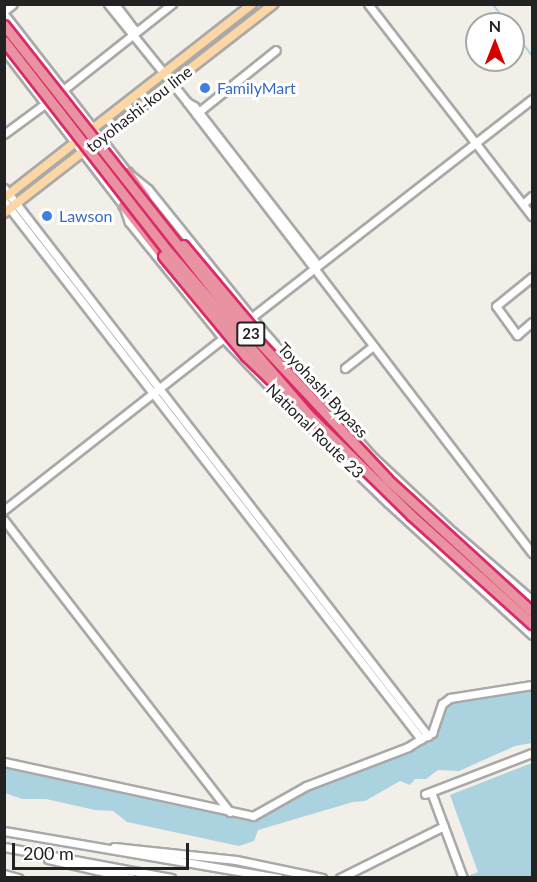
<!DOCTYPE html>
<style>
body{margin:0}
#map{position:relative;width:537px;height:882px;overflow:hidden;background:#f2efe9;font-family:Lato,sans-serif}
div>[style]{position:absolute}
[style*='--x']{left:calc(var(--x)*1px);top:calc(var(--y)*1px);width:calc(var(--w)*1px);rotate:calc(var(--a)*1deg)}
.water>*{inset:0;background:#aad3df}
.stream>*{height:1.5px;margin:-0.75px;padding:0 0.75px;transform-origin:0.75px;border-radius:0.75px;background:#aad3df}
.roads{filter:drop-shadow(2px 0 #a9a9a9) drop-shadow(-2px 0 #a9a9a9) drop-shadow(0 2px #a9a9a9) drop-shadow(0 -2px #a9a9a9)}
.minor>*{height:7px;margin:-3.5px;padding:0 3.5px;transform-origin:3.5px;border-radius:3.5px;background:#fff}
.major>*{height:8px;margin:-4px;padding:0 4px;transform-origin:4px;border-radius:4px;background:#fcd6a4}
.highway>*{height:9px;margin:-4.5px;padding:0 4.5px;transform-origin:4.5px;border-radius:4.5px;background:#e892a2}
.bridges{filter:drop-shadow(2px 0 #dc2a67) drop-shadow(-2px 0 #dc2a67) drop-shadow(0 2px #dc2a67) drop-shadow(0 -2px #dc2a67)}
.highway-bridge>*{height:9px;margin:-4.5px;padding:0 4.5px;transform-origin:4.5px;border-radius:4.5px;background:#e892a2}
.dots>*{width:16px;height:16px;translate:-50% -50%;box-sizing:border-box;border:3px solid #fff;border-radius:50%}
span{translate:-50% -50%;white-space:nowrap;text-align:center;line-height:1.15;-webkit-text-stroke:6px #fff;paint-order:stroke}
.shield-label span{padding:2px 4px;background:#fff;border:2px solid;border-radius:4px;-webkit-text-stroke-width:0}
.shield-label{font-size:15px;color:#222;font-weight:700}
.shop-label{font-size:16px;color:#366cbe}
.left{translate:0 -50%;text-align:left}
.street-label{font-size:16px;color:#222}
.frame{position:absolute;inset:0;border:6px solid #222;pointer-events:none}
.north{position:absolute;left:465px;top:12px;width:60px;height:60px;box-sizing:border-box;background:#fff;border:2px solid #a7a7a7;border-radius:50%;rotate:0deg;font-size:16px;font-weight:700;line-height:24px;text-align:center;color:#222}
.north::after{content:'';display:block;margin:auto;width:21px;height:27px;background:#d40000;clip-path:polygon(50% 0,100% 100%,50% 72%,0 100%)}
.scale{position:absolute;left:12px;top:843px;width:177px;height:27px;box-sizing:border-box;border:3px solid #222;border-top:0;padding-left:8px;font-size:18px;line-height:21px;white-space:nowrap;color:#222;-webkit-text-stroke:4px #fff;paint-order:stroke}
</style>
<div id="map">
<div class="water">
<div style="clip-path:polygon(532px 689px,532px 743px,515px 746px,459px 771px,438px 770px,426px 779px,415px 779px,410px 785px,400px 781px,365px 801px,353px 802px,258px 830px,254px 841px,239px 846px,127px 822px,113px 811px,95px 810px,46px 799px,22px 799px,5px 793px,5px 765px,255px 820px,327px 780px,424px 744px,437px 734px,446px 709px,452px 701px)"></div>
<div style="clip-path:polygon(532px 763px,532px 877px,470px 877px,470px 875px,478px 872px,450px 795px)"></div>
</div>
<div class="stream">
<div style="--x:493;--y:4;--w:25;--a:53"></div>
<div style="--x:513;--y:30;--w:31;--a:53"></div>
<div style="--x:19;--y:213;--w:221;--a:52.4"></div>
<div style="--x:404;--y:380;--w:209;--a:52.2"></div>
<div style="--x:157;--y:392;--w:28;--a:51"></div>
<div style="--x:225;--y:479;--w:116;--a:52.3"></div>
</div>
<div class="roads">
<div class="minor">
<div style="--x:108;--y:4;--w:126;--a:51.1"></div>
<div style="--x:187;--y:102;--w:568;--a:52.59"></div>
<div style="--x:115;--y:4;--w:31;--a:53"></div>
<div style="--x:134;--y:29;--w:5;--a:90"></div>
<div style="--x:368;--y:4;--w:268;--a:52.3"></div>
<div style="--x:4;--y:11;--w:11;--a:-38"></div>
<div style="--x:4;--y:14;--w:200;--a:52.1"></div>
<div style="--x:127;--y:172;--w:27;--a:39"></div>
<div style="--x:148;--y:189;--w:164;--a:51.2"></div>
<div style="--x:251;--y:317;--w:183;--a:49"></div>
<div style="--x:371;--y:455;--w:111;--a:43.2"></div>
<div style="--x:452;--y:531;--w:106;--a:40.8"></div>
<div style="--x:4;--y:50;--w:195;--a:52.5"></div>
<div style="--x:123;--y:205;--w:18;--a:71"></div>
<div style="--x:129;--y:222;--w:149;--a:51"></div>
<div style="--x:223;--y:338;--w:98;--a:46.2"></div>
<div style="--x:291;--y:409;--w:135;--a:44.1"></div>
<div style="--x:388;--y:503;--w:195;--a:42.5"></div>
<div style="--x:63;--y:90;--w:139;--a:-38.3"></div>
<div style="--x:187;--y:102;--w:8;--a:30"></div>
<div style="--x:194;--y:106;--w:202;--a:52.1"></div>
<div style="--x:196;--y:114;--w:102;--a:-38.7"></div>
<div style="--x:4;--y:134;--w:52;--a:-36.4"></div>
<div style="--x:4;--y:188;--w:693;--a:52.27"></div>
<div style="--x:4;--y:201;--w:681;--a:52.22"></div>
<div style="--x:421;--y:739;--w:13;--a:-29"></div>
<div style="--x:432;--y:733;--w:31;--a:-71"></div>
<div style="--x:442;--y:704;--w:10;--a:-37"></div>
<div style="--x:450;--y:698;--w:83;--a:-9"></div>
<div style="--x:523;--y:204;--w:12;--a:-42"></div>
<div style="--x:532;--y:277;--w:46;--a:141.1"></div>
<div style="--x:496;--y:306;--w:36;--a:54"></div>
<div style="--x:517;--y:335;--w:20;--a:-41"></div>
<div style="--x:248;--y:320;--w:360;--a:-37.9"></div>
<div style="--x:345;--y:368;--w:36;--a:-38"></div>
<div style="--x:4;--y:510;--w:283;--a:-38.1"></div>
<div style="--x:4;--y:520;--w:369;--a:52.3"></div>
<div style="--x:4;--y:762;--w:255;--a:12.2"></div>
<div style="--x:253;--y:816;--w:61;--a:-29.5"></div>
<div style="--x:306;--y:786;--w:109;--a:-20.9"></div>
<div style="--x:408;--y:747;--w:15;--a:-32"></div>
<div style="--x:431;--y:792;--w:92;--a:69.6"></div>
<div style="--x:425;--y:794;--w:115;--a:-21"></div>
<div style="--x:4;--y:831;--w:279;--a:9.7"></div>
<div style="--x:4;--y:847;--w:170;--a:10.5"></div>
<div style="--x:114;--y:847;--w:123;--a:6.1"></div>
<div style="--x:236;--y:860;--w:88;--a:11.8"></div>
<div style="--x:48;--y:859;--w:85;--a:12.9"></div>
<div style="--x:4;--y:874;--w:15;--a:16"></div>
<div style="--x:340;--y:878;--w:116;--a:-26.6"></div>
</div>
<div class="major">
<div style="--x:4;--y:198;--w:315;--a:-38"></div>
<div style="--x:4;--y:213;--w:341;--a:-37.8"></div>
</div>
<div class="highway">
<div style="--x:127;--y:172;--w:31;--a:54"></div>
<div style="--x:123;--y:205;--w:65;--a:51.9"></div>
</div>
</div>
<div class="bridges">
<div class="highway-bridge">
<div style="--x:4;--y:25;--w:365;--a:51.7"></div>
<div style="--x:230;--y:311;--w:230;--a:46.9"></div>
<div style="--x:387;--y:479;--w:197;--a:42.5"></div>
<div style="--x:4;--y:41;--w:262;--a:52.1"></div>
<div style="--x:165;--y:248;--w:219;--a:49.3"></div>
<div style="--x:308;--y:414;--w:144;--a:44.4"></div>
<div style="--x:411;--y:515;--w:163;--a:42"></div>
<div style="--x:183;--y:245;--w:106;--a:50"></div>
<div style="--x:163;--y:256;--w:130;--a:50.3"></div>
<div style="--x:246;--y:356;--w:35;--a:44"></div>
</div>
</div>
<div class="dots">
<div style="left:205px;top:88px;background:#3f7fe0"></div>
<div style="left:47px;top:216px;background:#3f7fe0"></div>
</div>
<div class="shield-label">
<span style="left:251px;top:334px">23</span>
</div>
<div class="shop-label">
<span class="left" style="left:217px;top:88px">FamilyMart</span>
<span class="left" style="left:59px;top:216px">Lawson</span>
</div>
<div class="street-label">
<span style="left:139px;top:109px;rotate:-38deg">toyohashi-kou line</span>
<span style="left:323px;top:390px;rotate:47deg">Toyohashi Bypass</span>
<span style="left:315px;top:431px;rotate:44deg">National Route 23</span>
</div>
<div class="frame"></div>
<div class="north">N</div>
<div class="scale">200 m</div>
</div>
